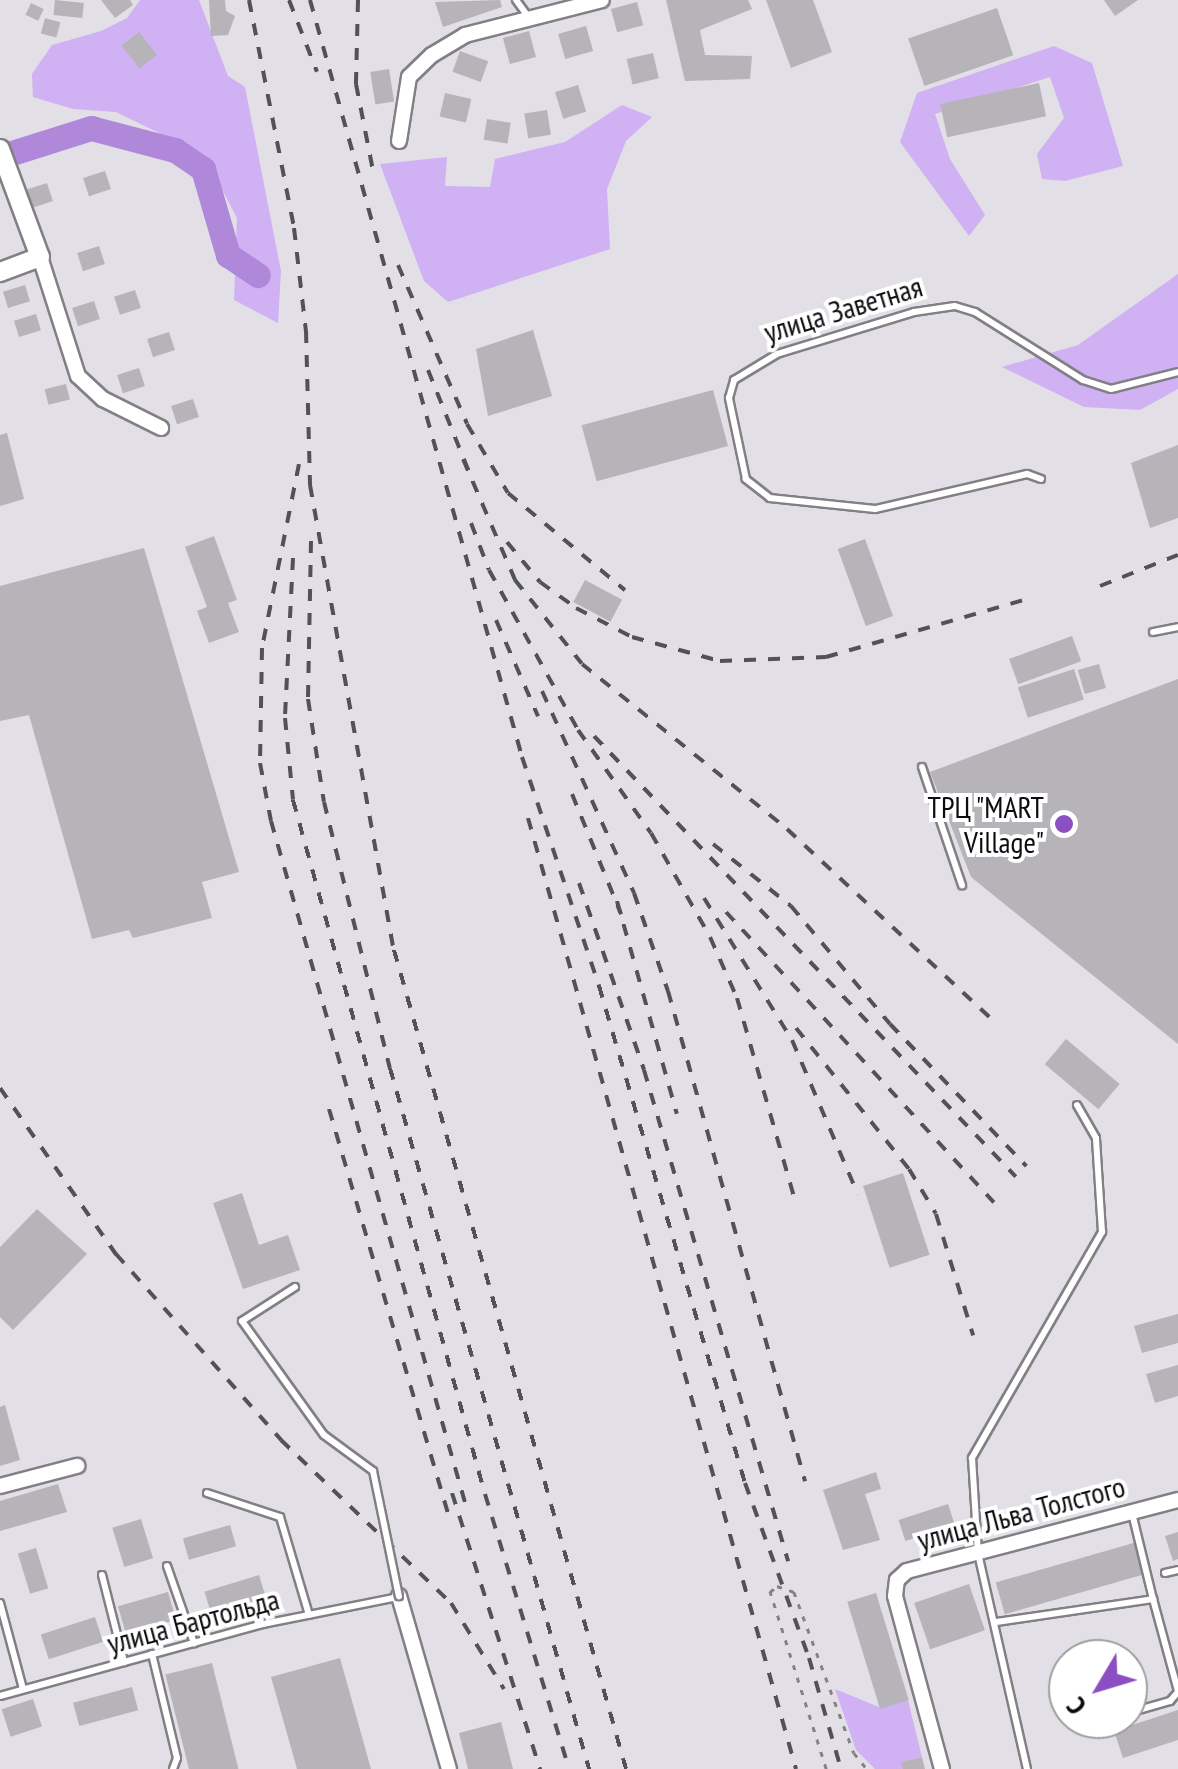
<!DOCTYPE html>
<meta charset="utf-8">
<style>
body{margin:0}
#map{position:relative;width:1178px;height:1769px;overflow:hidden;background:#e2dfe6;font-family:"PT Sans Narrow",sans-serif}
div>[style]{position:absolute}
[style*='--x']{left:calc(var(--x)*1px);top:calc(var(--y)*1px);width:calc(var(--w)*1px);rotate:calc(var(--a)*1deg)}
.green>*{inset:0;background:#d0b1f4}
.river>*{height:25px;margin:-12.5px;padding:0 12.5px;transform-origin:12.5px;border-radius:12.5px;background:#af88d9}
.building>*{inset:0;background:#b6b3b9;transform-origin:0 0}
.path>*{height:2.5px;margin-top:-1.25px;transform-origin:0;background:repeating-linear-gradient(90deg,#848287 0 5px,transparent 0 13px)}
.roads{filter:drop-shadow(2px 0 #827f85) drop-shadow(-2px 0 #827f85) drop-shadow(0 2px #827f85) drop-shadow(0 -2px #827f85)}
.service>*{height:6px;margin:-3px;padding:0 3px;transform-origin:3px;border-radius:3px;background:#fff}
.minor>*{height:14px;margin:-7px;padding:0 7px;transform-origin:7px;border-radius:7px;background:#fff}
.tertiary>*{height:18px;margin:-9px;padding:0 9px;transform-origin:9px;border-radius:9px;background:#fff}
.rail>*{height:4px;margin-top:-2px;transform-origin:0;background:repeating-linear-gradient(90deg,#525154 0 12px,transparent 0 24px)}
.bridges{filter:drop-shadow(2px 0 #827f85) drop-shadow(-2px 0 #827f85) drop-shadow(0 2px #827f85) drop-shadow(0 -2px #827f85)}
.service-bridge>*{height:6px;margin:-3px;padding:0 3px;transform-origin:3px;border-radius:3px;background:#fff}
.dots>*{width:28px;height:28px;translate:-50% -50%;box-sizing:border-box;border:5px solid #fff;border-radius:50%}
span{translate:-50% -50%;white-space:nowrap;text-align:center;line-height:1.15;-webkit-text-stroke:8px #fff;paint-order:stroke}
.street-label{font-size:30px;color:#0d0c0e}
.poi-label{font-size:30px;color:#0d0c0e}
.right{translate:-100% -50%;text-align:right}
.north{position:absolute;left:1048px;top:1639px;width:100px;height:100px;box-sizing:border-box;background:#fff;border:2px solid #9e9e9f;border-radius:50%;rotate:232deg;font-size:28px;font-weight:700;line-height:40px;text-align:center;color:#0d0c0e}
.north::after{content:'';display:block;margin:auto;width:35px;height:45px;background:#8c4ec3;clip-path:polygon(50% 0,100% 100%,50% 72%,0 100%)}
</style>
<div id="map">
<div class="green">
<div style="clip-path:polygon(140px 0,199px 0,228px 76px,245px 87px,281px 271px,278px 323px,234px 300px,237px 218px,204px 155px,116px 112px,73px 109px,33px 97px,32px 74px,52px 45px,101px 31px,127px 18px)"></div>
<div style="clip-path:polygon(1054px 46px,1092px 63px,1123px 166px,1065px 181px,1042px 179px,1037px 154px,1064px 118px,1050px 77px,935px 114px,950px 159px,985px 215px,969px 236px,900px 142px,917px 93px)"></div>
<div style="clip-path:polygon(622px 105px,652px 117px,626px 141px,607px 189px,610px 249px,448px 302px,424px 281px,380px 164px,447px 157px,445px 186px,490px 187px,495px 159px,565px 142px)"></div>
<div style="clip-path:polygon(1178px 274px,1178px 389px,1140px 410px,1084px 407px,1002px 367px,1078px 345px)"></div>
<div style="clip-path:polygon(835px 1689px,879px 1707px,908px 1700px,922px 1757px,902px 1762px,903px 1769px,875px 1769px,856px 1750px)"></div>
</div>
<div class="river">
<div style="--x:15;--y:152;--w:80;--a:-17.5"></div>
<div style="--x:91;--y:128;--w:87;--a:14.7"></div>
<div style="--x:175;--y:150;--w:34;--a:34"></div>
<div style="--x:203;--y:169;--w:90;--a:73.8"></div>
<div style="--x:228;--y:255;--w:36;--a:34"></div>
</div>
<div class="building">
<div style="left:55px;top:0;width:29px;height:15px;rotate:6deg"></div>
<div style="clip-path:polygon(101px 0,130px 0,133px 5px,115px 18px)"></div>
<div style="clip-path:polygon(209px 0,225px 0,226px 11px,235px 16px,228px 35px,211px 36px)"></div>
<div style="clip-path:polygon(500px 0,502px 7px,443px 27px,435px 2px)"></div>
<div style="clip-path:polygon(666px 0,748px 0,752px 9px,700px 30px,705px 55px,752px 56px,750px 79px,685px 81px)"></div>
<div style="clip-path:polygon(766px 0,813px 0,832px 52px,791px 68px)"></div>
<div style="clip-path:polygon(1104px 0,1138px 0,1115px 16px)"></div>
<div style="left:637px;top:2px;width:24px;height:27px;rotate:75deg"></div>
<div style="left:31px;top:3px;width:14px;height:13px;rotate:25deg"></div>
<div style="left:997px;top:8px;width:50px;height:94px;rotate:71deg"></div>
<div style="left:45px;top:18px;width:16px;height:16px;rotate:15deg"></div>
<div style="left:586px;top:26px;width:26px;height:29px;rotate:74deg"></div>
<div style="left:529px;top:31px;width:27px;height:27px;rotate:75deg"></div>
<div style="left:139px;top:32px;width:29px;height:22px;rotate:52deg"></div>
<div style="left:460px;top:51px;width:30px;height:22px;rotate:20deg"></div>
<div style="left:653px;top:53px;width:26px;height:27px;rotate:77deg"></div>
<div style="left:389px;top:69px;width:33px;height:19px;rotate:81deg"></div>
<div style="left:1039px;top:83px;width:34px;height:101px;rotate:78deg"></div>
<div style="left:578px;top:85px;width:28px;height:24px;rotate:73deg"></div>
<div style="left:445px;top:93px;width:27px;height:24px;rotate:13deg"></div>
<div style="left:547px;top:110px;width:25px;height:23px;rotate:81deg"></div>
<div style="left:487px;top:119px;width:24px;height:21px;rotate:9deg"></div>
<div style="left:105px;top:171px;width:19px;height:23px;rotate:72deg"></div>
<div style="left:47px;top:183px;width:19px;height:23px;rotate:72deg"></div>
<div style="left:99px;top:246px;width:19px;height:23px;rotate:72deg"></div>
<div style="left:25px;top:285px;width:17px;height:23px;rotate:73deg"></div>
<div style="left:135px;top:290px;width:19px;height:22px;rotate:72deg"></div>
<div style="left:94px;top:301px;width:19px;height:23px;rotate:72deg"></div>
<div style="left:36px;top:314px;width:17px;height:23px;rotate:73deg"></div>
<div style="clip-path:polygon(533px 330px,552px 396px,488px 416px,476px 349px)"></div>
<div style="left:169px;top:332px;width:19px;height:23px;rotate:72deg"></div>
<div style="left:139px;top:368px;width:19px;height:23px;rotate:72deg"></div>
<div style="left:66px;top:384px;width:16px;height:22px;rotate:76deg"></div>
<div style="left:713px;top:390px;width:58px;height:136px;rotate:75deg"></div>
<div style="left:193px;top:399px;width:19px;height:23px;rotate:72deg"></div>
<div style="clip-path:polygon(7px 433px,24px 499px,0 506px,0 435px)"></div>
<div style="clip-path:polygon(1178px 445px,1178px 518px,1150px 528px,1131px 463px)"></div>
<div style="clip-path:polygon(214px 536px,237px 600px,228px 603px,239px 632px,209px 643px,197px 611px,207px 607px,185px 547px)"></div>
<div style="left:865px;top:539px;width:82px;height:29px;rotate:70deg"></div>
<div style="clip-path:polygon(144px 548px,239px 872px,202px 882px,212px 918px,133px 938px,129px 930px,92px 939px,29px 715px,0 721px,0 586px)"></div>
<div style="left:585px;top:580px;width:42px;height:25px;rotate:28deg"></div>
<div style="left:1072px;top:636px;width:27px;height:67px;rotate:70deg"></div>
<div style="left:1099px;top:664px;width:25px;height:22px;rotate:74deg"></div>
<div style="left:1074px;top:669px;width:32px;height:59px;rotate:72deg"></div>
<div style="clip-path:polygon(1178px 679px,1178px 1044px,971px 877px,930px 772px)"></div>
<div style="left:1066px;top:1039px;width:70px;height:33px;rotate:40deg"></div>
<div style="left:903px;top:1173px;width:86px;height:42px;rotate:72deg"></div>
<div style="clip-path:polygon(242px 1193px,259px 1245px,288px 1235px,300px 1270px,243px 1289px,213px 1203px)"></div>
<div style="clip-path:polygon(37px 1209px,87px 1254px,13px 1330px,0 1317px,0 1247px)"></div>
<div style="clip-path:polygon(1178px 1314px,1178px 1343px,1142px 1353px,1134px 1326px)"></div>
<div style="clip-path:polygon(1178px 1365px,1178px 1396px,1155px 1403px,1146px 1374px)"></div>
<div style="clip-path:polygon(5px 1405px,20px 1460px,0 1466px,0 1407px)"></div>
<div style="clip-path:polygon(876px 1472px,881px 1489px,865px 1494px,880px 1540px,843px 1550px,823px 1490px)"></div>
<div style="clip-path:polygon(58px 1484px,67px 1512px,0 1531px,0 1501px)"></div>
<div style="left:948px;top:1504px;width:22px;height:52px;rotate:72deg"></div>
<div style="left:141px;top:1519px;width:41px;height:30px;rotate:73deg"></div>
<div style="left:230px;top:1525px;width:22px;height:49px;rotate:74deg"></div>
<div style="clip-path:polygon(1178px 1532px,1178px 1559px,1173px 1561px,1165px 1536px)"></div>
<div style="left:1137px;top:1542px;width:33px;height:147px;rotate:74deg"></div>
<div style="left:36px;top:1548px;width:42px;height:19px;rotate:73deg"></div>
<div style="left:259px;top:1575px;width:24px;height:57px;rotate:73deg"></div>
<div style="left:969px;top:1584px;width:49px;height:58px;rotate:71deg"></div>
<div style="left:168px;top:1592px;width:29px;height:52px;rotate:74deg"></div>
<div style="left:876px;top:1593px;width:112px;height:30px;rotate:73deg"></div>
<div style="left:95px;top:1617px;width:26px;height:57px;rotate:72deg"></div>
<div style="clip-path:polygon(340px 1658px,371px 1769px,297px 1769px,271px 1677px)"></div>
<div style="left:212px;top:1663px;width:109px;height:48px;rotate:76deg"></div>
<div style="left:132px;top:1687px;width:24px;height:61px;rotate:75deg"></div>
<div style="left:33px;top:1699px;width:29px;height:33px;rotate:72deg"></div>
<div style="clip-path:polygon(1178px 1710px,1178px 1740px,1123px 1758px,1114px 1731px)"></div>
<div style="clip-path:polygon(501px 1722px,513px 1769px,468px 1769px,459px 1733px)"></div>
<div style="clip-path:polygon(922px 1757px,925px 1769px,903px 1769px,901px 1762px)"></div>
</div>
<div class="path">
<div style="--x:826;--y:1769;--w:186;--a:-107.6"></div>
<div style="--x:770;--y:1592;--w:9;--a:-41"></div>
<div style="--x:777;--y:1586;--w:18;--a:19"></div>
<div style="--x:794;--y:1592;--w:172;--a:69.6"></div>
<div style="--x:854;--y:1753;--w:21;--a:51"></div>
</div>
<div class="roads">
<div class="service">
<div style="--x:516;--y:0;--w:24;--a:54"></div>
<div style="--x:1041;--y:479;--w:15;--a:-160"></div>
<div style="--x:1027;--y:474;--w:156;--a:167"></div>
<div style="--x:875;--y:509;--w:106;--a:-174"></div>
<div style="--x:770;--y:498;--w:31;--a:-142"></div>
<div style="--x:746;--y:479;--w:83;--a:-101.9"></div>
<div style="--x:729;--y:398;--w:19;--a:-74"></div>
<div style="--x:734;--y:380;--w:50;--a:-31.2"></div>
<div style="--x:777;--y:354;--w:143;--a:-17"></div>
<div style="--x:914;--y:312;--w:41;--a:-8.3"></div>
<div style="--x:955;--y:306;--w:21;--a:17"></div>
<div style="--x:975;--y:312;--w:128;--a:32.2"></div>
<div style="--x:1083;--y:380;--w:29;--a:18"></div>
<div style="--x:1111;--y:389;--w:69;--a:-14.2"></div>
<div style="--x:1153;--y:632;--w:25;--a:-11"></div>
<div style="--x:922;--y:767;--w:125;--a:71.3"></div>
<div style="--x:207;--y:1493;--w:77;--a:18.2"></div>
<div style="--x:280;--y:1517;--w:102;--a:73.5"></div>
<div style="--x:1132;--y:1513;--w:89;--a:76.3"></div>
<div style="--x:167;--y:1566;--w:82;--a:70.7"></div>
<div style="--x:1165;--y:1573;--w:13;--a:-13"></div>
<div style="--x:102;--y:1575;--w:90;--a:75.8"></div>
<div style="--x:0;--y:1603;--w:89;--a:75"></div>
<div style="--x:996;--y:1622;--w:159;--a:-8.3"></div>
<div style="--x:1153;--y:1599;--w:95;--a:74.8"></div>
<div style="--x:152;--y:1654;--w:107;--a:76.5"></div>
<div style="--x:177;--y:1758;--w:12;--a:110"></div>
<div style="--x:0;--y:1696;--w:273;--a:-15.3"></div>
<div style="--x:263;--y:1624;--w:138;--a:-11.3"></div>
<div style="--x:1128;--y:1713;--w:44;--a:-15.9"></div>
<div style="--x:1170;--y:1701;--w:12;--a:-48"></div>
<div style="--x:1103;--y:1720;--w:2;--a:-27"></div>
<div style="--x:1027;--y:1769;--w:221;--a:-102.8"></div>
<div style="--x:978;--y:1553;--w:95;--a:-93.6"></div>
<div style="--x:972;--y:1458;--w:261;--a:-60.1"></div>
<div style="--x:1102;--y:1232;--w:94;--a:-93.7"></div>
<div style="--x:1096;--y:1138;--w:38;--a:-120"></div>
</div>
<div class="minor">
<div style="--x:399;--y:141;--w:65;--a:-81.1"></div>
<div style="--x:409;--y:77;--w:32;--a:-44"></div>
<div style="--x:432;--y:55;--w:39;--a:-31"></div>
<div style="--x:465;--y:35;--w:141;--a:-14.3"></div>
<div style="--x:40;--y:257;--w:125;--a:72.3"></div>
<div style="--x:78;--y:376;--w:34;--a:43"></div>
<div style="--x:103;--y:399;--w:65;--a:26.6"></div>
<div style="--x:0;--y:1486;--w:80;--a:-14.6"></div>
<div style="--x:399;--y:1596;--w:180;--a:73.9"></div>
<div style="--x:942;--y:1769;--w:179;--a:-105.2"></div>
<div style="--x:895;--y:1596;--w:16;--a:-83"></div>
<div style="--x:897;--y:1580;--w:13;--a:-42"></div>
<div style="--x:907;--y:1571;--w:280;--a:-14.7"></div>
</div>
<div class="tertiary">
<div style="--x:0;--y:149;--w:115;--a:69.7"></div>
<div style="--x:40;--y:257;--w:43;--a:159.4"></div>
</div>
</div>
<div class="rail">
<div style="--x:249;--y:0;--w:232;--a:78.8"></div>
<div style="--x:294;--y:228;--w:104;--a:83.4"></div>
<div style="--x:306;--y:331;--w:154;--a:88.5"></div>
<div style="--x:310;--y:485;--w:473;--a:79.8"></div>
<div style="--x:394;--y:950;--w:851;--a:74.18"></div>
<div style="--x:289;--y:0;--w:77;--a:68.7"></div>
<div style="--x:310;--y:0;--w:786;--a:74.35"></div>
<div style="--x:522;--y:757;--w:242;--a:71.4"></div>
<div style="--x:599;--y:986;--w:518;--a:73.63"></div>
<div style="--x:745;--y:1483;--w:186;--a:69.9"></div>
<div style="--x:809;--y:1658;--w:116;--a:73.9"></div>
<div style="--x:358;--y:0;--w:84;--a:91.4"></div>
<div style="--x:356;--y:84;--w:94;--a:78.9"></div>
<div style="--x:398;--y:265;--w:173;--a:66.5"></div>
<div style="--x:467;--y:424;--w:80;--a:59.3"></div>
<div style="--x:508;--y:493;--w:152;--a:39.7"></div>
<div style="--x:428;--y:370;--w:110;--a:68.1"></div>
<div style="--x:463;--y:459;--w:132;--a:66.7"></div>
<div style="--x:515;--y:580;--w:107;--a:51.4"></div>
<div style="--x:582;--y:664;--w:263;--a:38.8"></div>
<div style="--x:787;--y:829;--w:284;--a:42.9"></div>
<div style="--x:299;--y:464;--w:188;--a:101.4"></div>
<div style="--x:262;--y:648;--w:115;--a:91"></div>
<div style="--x:260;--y:763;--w:59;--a:79.3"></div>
<div style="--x:271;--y:821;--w:712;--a:74.11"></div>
<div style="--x:471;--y:523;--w:50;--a:69"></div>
<div style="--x:489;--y:570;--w:183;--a:60.9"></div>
<div style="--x:578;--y:730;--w:126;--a:54.7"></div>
<div style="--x:651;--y:833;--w:120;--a:60.4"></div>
<div style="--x:710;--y:937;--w:67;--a:66.1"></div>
<div style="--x:737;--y:998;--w:214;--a:74"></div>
<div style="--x:311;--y:541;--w:158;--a:91.1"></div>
<div style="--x:308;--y:699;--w:104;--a:81.2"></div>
<div style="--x:324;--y:802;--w:274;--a:76.1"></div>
<div style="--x:390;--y:1068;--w:729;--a:74.15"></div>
<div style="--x:507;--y:542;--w:52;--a:50.5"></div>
<div style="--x:540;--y:582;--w:44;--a:35.8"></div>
<div style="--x:576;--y:608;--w:63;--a:27.4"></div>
<div style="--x:632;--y:637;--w:91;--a:15.3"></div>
<div style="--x:720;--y:661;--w:106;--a:-2.2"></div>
<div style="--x:826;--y:657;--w:216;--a:-16.1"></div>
<div style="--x:293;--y:558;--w:160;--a:92.9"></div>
<div style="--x:285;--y:718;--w:82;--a:84.4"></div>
<div style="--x:293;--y:800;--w:720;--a:74.54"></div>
<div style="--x:485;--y:1494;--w:288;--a:73"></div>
<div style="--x:1100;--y:586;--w:84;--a:-21.7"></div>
<div style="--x:496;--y:620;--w:105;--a:66.4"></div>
<div style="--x:542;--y:691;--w:222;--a:65.5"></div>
<div style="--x:634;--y:893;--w:104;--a:70.9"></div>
<div style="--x:668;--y:991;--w:509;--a:74.38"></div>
<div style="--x:594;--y:736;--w:610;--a:46.26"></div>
<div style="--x:572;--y:794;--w:130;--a:67.8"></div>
<div style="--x:528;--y:818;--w:988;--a:74.26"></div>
<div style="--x:713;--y:844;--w:100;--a:38.5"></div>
<div style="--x:791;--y:906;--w:154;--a:50"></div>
<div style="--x:890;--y:1024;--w:197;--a:46.2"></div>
<div style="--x:579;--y:883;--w:198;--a:70.8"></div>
<div style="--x:644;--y:1070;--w:512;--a:73.65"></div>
<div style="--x:704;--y:898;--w:167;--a:58.2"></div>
<div style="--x:792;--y:1040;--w:168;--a:66.9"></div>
<div style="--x:617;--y:901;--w:221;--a:74.3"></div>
<div style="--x:726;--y:912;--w:395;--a:47.3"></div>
<div style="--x:796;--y:1028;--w:181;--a:51.3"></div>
<div style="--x:909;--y:1169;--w:52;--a:59"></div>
<div style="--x:936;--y:1214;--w:127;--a:73"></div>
<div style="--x:0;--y:1088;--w:203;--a:55.1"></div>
<div style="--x:116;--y:1254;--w:249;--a:48.4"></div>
<div style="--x:281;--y:1440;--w:236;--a:43.8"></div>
<div style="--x:451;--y:1603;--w:101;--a:58.4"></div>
<div style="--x:329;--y:1109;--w:421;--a:73.6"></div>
<div style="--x:452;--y:1493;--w:290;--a:72.3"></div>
</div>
<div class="bridges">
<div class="service-bridge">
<div style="--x:295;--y:1287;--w:63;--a:147.3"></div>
<div style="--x:242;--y:1321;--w:140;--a:54.3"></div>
<div style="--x:324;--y:1435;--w:61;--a:36.3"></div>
<div style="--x:373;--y:1471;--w:128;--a:78.3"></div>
</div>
</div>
<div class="dots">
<div style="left:1064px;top:824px;background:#8c4ec3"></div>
</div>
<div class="street-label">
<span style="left:843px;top:309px;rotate:-17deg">улица Заветная</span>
<span style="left:1021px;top:1513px;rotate:-15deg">улица Льва Толстого</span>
<span style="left:193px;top:1621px;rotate:-15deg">улица Бартольда</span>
</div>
<div class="poi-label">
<span class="right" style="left:1044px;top:824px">ТРЦ "MART<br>Village"</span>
</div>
<div class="north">С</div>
</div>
